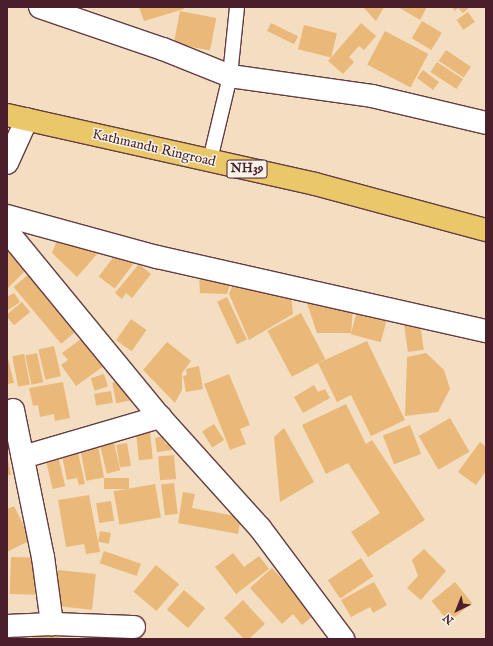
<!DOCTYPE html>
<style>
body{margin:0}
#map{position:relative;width:493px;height:646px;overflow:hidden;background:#f4dec1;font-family:"IM FELL English",serif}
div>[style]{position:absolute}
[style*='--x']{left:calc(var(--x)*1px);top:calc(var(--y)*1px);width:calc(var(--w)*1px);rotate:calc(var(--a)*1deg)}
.building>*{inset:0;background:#eab878;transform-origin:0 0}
.roads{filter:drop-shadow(1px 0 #643c42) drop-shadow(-1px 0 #643c42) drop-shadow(0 1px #643c42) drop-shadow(0 -1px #643c42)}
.lane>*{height:14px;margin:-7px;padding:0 7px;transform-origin:7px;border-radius:7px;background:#fff}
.street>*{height:22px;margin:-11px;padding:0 11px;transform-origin:11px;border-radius:11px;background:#fff}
.highway>*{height:22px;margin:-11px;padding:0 11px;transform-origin:11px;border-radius:11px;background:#eac769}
span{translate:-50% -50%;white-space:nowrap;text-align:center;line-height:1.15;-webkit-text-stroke:3px #f7f3e8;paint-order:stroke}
.shield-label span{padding:1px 3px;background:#f7f3e8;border:1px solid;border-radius:3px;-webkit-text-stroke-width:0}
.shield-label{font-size:13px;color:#4a1f2b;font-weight:700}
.street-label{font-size:14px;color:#4a1f2b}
.frame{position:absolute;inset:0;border:8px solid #4a1f2b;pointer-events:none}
.north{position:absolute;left:437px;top:590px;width:40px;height:40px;-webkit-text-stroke:3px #f7f3e8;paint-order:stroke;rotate:223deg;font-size:11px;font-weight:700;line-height:16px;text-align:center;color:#4a1f2b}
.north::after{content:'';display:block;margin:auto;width:14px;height:18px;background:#4a1f2b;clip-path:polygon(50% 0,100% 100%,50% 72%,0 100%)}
</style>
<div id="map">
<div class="building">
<div style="clip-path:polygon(139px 7px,183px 7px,184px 9px,144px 21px)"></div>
<div style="clip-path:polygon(363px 7px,384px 7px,376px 21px)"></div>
<div style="clip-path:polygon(398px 7px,427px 7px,420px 20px)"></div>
<div style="clip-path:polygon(452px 7px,470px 7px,463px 13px,458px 8px,455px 11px)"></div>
<div style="left:180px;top:11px;width:37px;height:33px;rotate:11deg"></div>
<div style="left:468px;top:12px;width:12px;height:14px;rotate:55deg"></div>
<div style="left:422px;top:21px;width:23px;height:20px;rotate:31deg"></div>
<div style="left:271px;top:23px;width:30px;height:9px;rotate:26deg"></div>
<div style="clip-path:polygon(361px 23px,376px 36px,364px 50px,359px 46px,349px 57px,354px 62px,343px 74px,328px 61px)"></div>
<div style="left:304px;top:25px;width:34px;height:25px;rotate:14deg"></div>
<div style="left:385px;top:31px;width:49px;height:38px;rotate:28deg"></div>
<div style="left:446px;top:50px;width:30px;height:13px;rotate:34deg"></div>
<div style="left:437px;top:62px;width:31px;height:12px;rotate:33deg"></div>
<div style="left:423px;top:70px;width:20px;height:10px;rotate:37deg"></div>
<div style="clip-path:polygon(57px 240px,98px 253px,77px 277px,52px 253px)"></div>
<div style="clip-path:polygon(13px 249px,31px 265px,7px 289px,7px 251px)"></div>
<div style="left:118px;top:251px;width:20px;height:32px;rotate:37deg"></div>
<div style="clip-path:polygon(139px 264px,151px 274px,132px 298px,126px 293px,122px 299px,115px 293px)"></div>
<div style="left:35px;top:269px;width:74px;height:28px;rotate:50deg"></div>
<div style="clip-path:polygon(199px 273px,231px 280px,227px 294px,200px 293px)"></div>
<div style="clip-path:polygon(234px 282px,291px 295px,293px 314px,249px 340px,229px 294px)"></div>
<div style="clip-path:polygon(14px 293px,20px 302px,7px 311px,7px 297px)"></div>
<div style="left:227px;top:297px;width:47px;height:11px;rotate:65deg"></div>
<div style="clip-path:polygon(305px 297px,353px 307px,351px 333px,317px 333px)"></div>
<div style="left:22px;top:302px;width:13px;height:21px;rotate:51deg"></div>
<div style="left:357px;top:311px;width:31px;height:24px;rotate:15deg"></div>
<div style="left:301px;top:313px;width:52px;height:38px;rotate:62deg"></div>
<div style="left:131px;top:319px;width:19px;height:26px;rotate:35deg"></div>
<div style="left:420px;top:323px;width:27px;height:16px;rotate:82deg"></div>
<div style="clip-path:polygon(81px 339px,88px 349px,95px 344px,108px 363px,76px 386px,61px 365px,68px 360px,62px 353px)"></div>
<div style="clip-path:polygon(367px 341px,405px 420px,371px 436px,351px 395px,337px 402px,318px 363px)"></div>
<div style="clip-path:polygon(167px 342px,191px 361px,182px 373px,182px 390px,175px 403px,143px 370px)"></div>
<div style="left:54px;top:346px;width:31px;height:16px;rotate:77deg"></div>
<div style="left:37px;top:353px;width:30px;height:12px;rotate:78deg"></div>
<div style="clip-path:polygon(426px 353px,444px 370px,450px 389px,438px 412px,405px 416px,407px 357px)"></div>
<div style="left:24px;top:354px;width:31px;height:12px;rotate:79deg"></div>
<div style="clip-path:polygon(7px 355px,14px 383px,8px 384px,7px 378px)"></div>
<div style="clip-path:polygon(199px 366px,203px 389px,186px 392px,183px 376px,187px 375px,186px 369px)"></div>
<div style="left:104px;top:374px;width:13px;height:14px;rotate:72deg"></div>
<div style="clip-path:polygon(229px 374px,250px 425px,240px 429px,246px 444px,230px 450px,204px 384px)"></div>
<div style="left:126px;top:380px;width:21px;height:14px;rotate:79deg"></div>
<div style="clip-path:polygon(63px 382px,70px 418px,55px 421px,54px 414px,40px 417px,38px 405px,33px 406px,29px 388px)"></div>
<div style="clip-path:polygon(314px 385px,318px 392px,325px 389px,330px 398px,303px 413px,294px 397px)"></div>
<div style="left:111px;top:391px;width:12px;height:17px;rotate:81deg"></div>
<div style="clip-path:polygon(346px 404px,366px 444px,372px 440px,425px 520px,368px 557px,351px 532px,380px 513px,348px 463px,326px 474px,302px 425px)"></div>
<div style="left:450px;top:418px;width:39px;height:36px;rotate:60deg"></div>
<div style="left:214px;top:424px;width:19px;height:14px;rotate:58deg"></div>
<div style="left:410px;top:425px;width:31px;height:29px;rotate:69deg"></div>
<div style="clip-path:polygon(284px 428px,314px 482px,280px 502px,274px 437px)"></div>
<div style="left:150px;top:432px;width:27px;height:14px;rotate:84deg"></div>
<div style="clip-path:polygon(164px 436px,165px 444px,171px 443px,172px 450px,157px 452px,155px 438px)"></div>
<div style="clip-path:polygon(480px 442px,486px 447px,486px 471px,476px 485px,458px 472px)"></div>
<div style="left:114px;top:443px;width:28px;height:14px;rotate:77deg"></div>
<div style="left:127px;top:443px;width:23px;height:11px;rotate:80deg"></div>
<div style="left:98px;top:446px;width:32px;height:18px;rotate:79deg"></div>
<div style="clip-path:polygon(78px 452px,85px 484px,79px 485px,77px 478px,67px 480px,62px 456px)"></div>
<div style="left:58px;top:455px;width:32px;height:13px;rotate:77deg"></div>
<div style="left:174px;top:455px;width:24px;height:16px;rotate:85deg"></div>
<div style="clip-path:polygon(8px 459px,11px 475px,7px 475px,7px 460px)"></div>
<div style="left:129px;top:478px;width:11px;height:25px;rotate:90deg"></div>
<div style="left:174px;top:483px;width:31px;height:13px;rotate:83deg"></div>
<div style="left:155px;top:484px;width:34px;height:42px;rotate:80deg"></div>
<div style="clip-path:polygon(183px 492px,195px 494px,192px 508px,241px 517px,238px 534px,178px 523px)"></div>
<div style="clip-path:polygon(89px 495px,100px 552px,86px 554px,84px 544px,66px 547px,58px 500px)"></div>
<div style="left:111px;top:501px;width:20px;height:15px;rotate:81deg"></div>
<div style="clip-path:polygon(14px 506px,31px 540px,7px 552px,7px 509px)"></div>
<div style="left:100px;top:531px;width:11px;height:11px;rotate:10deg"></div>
<div style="clip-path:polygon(424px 549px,446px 571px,421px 600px,407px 588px,418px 576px,412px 560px)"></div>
<div style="left:104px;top:551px;width:39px;height:13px;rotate:19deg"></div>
<div style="clip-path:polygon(233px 553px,244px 567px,259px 556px,269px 569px,236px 594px,215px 567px)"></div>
<div style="left:11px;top:557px;width:25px;height:37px;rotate:2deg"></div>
<div style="left:361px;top:558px;width:22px;height:40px;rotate:56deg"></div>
<div style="left:156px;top:565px;width:30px;height:35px;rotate:40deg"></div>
<div style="clip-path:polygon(272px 568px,314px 615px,302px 625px,293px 614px,282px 624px,250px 588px)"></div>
<div style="left:58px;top:570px;width:38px;height:36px;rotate:6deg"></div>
<div style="clip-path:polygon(374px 582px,387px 605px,373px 613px,370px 607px,351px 617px,341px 600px)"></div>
<div style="left:455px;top:582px;width:27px;height:30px;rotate:51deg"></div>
<div style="left:184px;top:590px;width:28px;height:26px;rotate:41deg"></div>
<div style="clip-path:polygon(243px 600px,265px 624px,249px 639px,244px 639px,224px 618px)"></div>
<div style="clip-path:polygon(38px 631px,65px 639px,30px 639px)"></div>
</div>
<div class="roads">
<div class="lane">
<div style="--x:210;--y:160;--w:86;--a:-76.6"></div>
<div style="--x:230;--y:76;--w:69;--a:-84.2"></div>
</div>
<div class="street">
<div style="--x:40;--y:7;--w:130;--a:18.9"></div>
<div style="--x:163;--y:49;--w:72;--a:21.9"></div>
<div style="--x:230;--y:76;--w:143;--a:8"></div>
<div style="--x:372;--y:96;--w:117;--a:13.3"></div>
<div style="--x:7;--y:163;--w:48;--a:-65.6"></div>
<div style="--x:7;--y:216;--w:156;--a:15.3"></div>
<div style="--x:157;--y:257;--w:337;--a:12.7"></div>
<div style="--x:7;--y:231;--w:241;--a:50.6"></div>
<div style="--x:160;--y:417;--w:149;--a:48"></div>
<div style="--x:260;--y:528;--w:139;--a:53.2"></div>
<div style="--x:13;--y:410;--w:150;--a:78.5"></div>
<div style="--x:43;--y:557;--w:68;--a:82.3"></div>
<div style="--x:23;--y:457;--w:143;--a:-16.3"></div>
<div style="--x:7;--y:626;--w:45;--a:-2.5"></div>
<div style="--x:52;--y:624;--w:82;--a:2.1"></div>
</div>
<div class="highway">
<div style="--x:7;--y:115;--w:316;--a:12.6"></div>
<div style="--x:315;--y:184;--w:177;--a:15.1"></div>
</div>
</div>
<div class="shield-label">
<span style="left:247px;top:169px">NH39</span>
</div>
<div class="street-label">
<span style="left:154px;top:148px;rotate:13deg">Kathmandu Ringroad</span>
</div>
<div class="frame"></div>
<div class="north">N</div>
</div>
